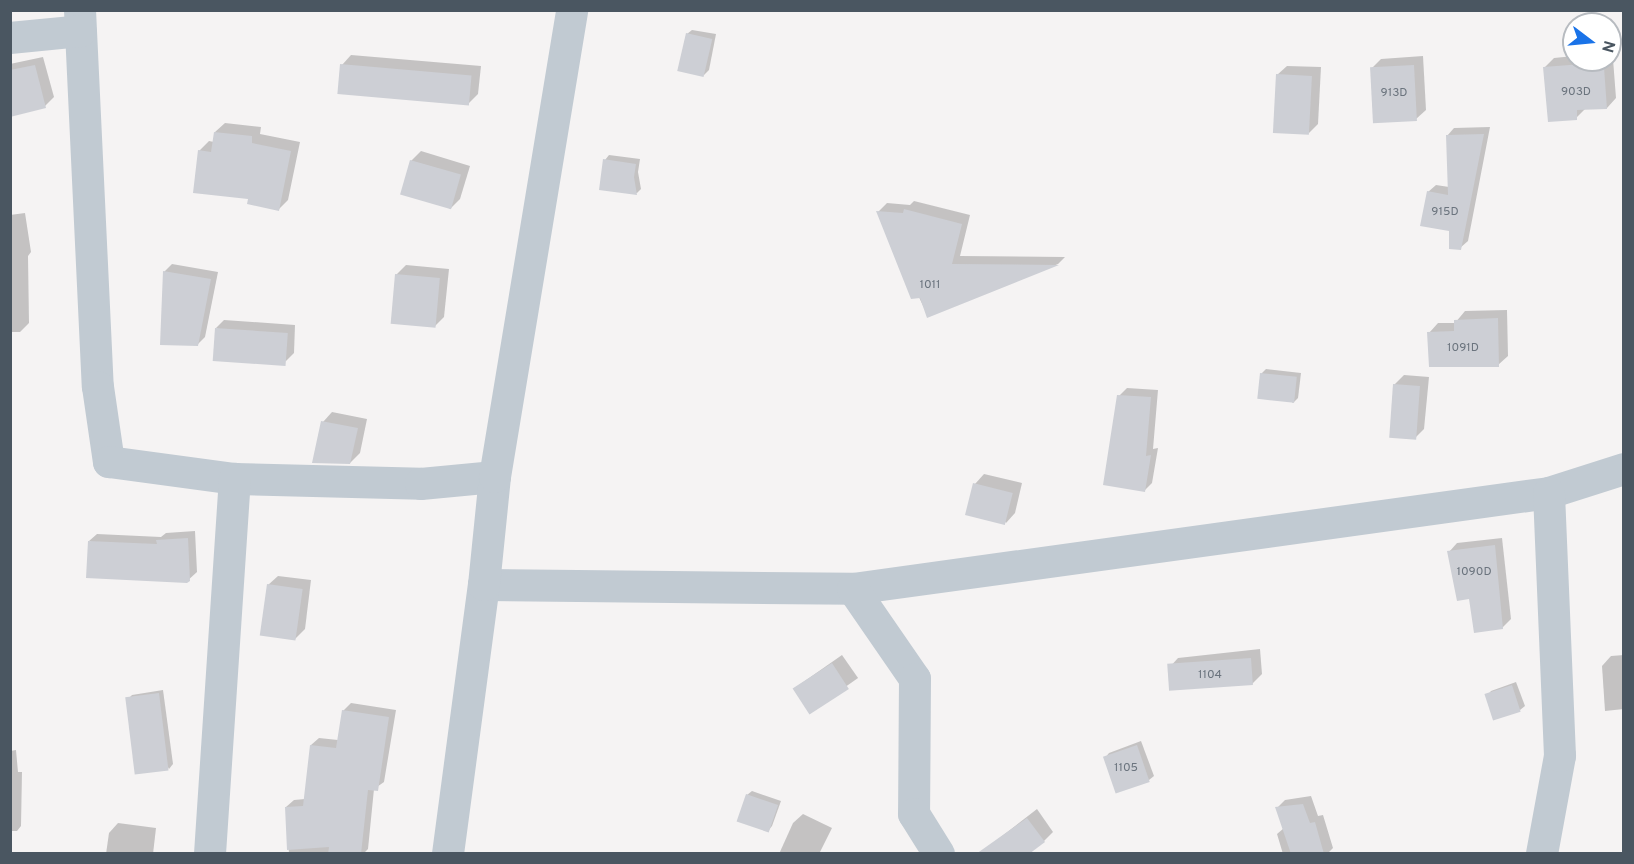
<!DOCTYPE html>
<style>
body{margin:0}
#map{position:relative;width:1634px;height:864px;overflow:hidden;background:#f5f3f3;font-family:Overpass,sans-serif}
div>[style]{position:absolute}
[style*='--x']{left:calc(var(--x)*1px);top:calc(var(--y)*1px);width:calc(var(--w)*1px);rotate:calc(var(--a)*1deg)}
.shadow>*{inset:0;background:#0003;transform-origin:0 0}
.building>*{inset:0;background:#cdcfd5;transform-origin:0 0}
.minor>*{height:32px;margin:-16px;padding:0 16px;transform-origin:16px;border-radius:16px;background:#c1cad2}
span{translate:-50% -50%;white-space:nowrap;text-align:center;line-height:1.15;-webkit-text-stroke:5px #fff;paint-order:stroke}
.number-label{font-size:12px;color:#6b747e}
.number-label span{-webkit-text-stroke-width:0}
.frame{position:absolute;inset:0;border:12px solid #4a5661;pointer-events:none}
.north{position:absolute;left:1562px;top:12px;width:60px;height:60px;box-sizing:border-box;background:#fff;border:2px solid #b7bbc0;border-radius:50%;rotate:106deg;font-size:16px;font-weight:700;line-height:24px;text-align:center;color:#4a5661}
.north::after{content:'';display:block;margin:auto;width:21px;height:27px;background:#1a73e8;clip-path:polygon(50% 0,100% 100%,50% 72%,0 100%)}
</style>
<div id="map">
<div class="shadow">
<div style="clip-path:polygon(692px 30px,716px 34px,709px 70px,704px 75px,687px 34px)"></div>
<div style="clip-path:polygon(351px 55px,481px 66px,478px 94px,468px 104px,342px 65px)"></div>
<div style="clip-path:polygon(1423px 56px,1426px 110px,1416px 119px,1372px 68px,1381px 59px)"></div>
<div style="clip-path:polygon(1574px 56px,1574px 60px,1613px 59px,1616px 98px,1607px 108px,1586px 108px,1576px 118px,1545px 67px,1554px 58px)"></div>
<div style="clip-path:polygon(43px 57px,54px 97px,45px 106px,10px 116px,10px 64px)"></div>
<div style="clip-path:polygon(1287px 66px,1321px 67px,1318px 124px,1309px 133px,1277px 75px)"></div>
<div style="clip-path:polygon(225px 123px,261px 127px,260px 134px,300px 142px,288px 200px,279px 209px,250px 198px,199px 151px,209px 141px,214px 142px,215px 132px)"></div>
<div style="clip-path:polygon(1490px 127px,1468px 241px,1460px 248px,1428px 192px,1436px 185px,1449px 187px,1447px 136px,1454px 128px)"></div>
<div style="clip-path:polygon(421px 151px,470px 166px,460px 199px,450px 209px,411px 161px)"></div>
<div style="clip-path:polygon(609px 155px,640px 159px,638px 172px,641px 189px,637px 193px,601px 189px,605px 160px)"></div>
<div style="clip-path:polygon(914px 201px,970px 215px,960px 256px,1065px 257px,1058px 264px,928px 316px,878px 212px,887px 203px,910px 205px)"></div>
<div style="clip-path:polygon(25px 213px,31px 252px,28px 256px,29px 323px,20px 332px,10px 332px,10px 215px)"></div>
<div style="clip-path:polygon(172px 264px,218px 272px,205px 337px,197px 345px,164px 272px)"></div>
<div style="clip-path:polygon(406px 265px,449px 269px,444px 317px,434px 327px,396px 275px)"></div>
<div style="clip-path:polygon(1507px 310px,1508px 356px,1498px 365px,1429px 333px,1438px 323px,1455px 323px,1465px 311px)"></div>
<div style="clip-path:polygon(224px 320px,295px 325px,294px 353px,286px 361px,216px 328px)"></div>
<div style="clip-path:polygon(1266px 369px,1301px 373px,1298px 398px,1293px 403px,1261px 374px)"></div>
<div style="clip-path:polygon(1404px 375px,1429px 377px,1424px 429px,1414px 439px,1394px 385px)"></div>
<div style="clip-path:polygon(1127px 388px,1158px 390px,1153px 449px,1158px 448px,1152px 483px,1144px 491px,1119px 396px)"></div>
<div style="clip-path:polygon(332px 412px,367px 419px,360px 453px,350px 463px,323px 422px)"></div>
<div style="clip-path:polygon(984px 474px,1022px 483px,1015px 513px,1006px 523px,975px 484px)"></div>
<div style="clip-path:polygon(195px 531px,197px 572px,186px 582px,89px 541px,97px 534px,161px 537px,166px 533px)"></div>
<div style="clip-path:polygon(1502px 538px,1511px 619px,1502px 628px,1470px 598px,1449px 552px,1457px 543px)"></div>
<div style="clip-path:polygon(278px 576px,311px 580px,305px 629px,295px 639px,268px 585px)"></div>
<div style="clip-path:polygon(1260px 649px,1262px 674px,1252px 684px,1169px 668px,1178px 658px)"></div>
<div style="left:842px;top:655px;width:28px;height:58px;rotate:55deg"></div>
<div style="clip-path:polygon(1624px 655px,1624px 709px,1605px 711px,1602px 666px,1611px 656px)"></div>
<div style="clip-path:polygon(1516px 682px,1525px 706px,1520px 710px,1487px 696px,1491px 691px)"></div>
<div style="clip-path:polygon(163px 690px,173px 764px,169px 769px,128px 699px,132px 695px)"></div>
<div style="clip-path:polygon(351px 703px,396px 710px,384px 782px,374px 789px,368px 849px,363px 854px,289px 854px,286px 807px,294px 800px,305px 799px,311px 745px,319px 738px,338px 740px,343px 711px)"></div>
<div style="clip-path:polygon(1141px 741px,1154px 776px,1149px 780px,1117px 792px,1105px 758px,1109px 753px)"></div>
<div style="clip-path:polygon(16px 750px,18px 772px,22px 772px,21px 826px,17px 831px,10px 831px,10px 751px)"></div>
<div style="clip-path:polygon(752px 791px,781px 801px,772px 826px,768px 831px,747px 795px)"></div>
<div style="clip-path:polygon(1311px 796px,1318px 816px,1323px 815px,1333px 848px,1327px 854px,1283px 854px,1277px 834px,1284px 828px,1277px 808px,1285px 800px)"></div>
<div style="clip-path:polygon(1037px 809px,1053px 832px,1044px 841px,988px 847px)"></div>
<div style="clip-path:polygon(803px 814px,832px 828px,819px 854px,779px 854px,793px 823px)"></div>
<div style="clip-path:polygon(118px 823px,156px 828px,153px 854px,106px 854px,109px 833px)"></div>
</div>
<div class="building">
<div style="left:686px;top:33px;width:27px;height:39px;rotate:13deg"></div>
<div style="left:340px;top:64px;width:132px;height:30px;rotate:5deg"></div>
<div style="clip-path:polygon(1583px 64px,1583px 69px,1604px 67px,1607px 109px,1577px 110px,1577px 120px,1548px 122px,1543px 67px)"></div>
<div style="clip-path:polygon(35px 65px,46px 108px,10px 117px,10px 70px)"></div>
<div style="left:1414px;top:65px;width:56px;height:44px;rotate:87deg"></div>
<div style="left:1276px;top:74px;width:36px;height:59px;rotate:3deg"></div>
<div style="clip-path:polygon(214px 132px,252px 136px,252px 143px,291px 151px,279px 211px,247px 204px,248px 199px,193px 193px,198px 150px,211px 152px)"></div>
<div style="clip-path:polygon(1484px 134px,1461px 250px,1449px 249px,1449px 231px,1420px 226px,1427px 191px,1448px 195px,1446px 135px)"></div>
<div style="clip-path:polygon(603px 159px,636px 164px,634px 177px,637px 195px,599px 190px)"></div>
<div style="left:410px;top:160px;width:53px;height:36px;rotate:16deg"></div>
<div style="clip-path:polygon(904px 209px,962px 224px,952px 264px,1059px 265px,927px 318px,920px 298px,911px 299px,876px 211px,903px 213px)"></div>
<div style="clip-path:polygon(163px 271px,211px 279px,198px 346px,160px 345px)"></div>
<div style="left:395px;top:274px;width:45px;height:50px;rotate:5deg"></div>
<div style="clip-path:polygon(1498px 318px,1499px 367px,1429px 367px,1427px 332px,1454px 331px,1454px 320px)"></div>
<div style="left:215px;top:328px;width:73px;height:33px;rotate:4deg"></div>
<div style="left:1260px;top:373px;width:37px;height:26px;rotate:6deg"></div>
<div style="left:1393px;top:384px;width:27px;height:54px;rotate:4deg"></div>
<div style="clip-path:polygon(1117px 395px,1151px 397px,1146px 456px,1151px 455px,1145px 492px,1103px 485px)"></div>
<div style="clip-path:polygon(321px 421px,358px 428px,350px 464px,312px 463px)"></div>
<div style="left:973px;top:483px;width:41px;height:33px;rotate:14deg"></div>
<div style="clip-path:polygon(188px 538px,190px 581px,187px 583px,86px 578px,88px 541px,157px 544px,156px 540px)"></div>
<div style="clip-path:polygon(1495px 545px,1503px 629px,1474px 633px,1469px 599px,1457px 601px,1447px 551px)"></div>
<div style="left:267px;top:584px;width:36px;height:52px;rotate:8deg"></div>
<div style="left:1251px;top:658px;width:27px;height:84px;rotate:86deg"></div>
<div style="left:832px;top:663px;width:31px;height:47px;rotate:57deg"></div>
<div style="left:1512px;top:685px;width:28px;height:29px;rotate:72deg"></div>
<div style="left:159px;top:693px;width:78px;height:34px;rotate:83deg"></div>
<div style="clip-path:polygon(342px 710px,389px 717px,378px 791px,368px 790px,361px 854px,328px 854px,329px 847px,287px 850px,285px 807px,303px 806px,310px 745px,336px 748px)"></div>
<div style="left:1137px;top:745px;width:39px;height:36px;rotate:71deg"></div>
<div style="left:746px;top:794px;width:34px;height:29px;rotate:19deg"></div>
<div style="clip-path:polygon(1303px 804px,1310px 823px,1315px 822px,1324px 854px,1291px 854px,1275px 807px)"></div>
<div style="clip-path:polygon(1027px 818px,1045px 842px,1029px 854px,976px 854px)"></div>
</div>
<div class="minor">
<div style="--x:80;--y:10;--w:377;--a:87.3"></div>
<div style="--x:98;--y:387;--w:76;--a:81.7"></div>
<div style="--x:109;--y:462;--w:127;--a:7.7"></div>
<div style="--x:235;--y:479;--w:186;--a:1.5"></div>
<div style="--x:421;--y:484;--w:74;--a:-5.4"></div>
<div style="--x:10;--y:38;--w:71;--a:-5.6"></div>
<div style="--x:484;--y:585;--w:369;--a:0.6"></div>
<div style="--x:853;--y:589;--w:703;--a:-7.85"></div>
<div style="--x:1549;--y:493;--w:79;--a:-17.7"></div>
<div style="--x:853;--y:589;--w:109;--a:55.4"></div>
<div style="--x:915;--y:679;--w:135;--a:90.4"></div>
<div style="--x:914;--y:814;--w:47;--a:58"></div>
<div style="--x:210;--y:854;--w:376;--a:-86.2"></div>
<div style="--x:448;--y:854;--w:271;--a:-82.4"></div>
<div style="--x:484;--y:585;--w:109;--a:-84.2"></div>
<div style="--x:495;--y:477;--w:473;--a:-80.6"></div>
<div style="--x:1542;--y:854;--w:100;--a:-79.6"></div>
<div style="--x:1560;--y:756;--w:263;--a:-92.4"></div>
</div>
<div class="number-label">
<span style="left:1576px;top:93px">903D</span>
<span style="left:1394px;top:94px">913D</span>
<span style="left:1445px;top:213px">915D</span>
<span style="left:930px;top:286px">1011</span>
<span style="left:1463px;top:349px">1091D</span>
<span style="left:1474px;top:573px">1090D</span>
<span style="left:1210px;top:676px">1104</span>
<span style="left:1126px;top:769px">1105</span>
</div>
<div class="frame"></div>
<div class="north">N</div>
</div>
